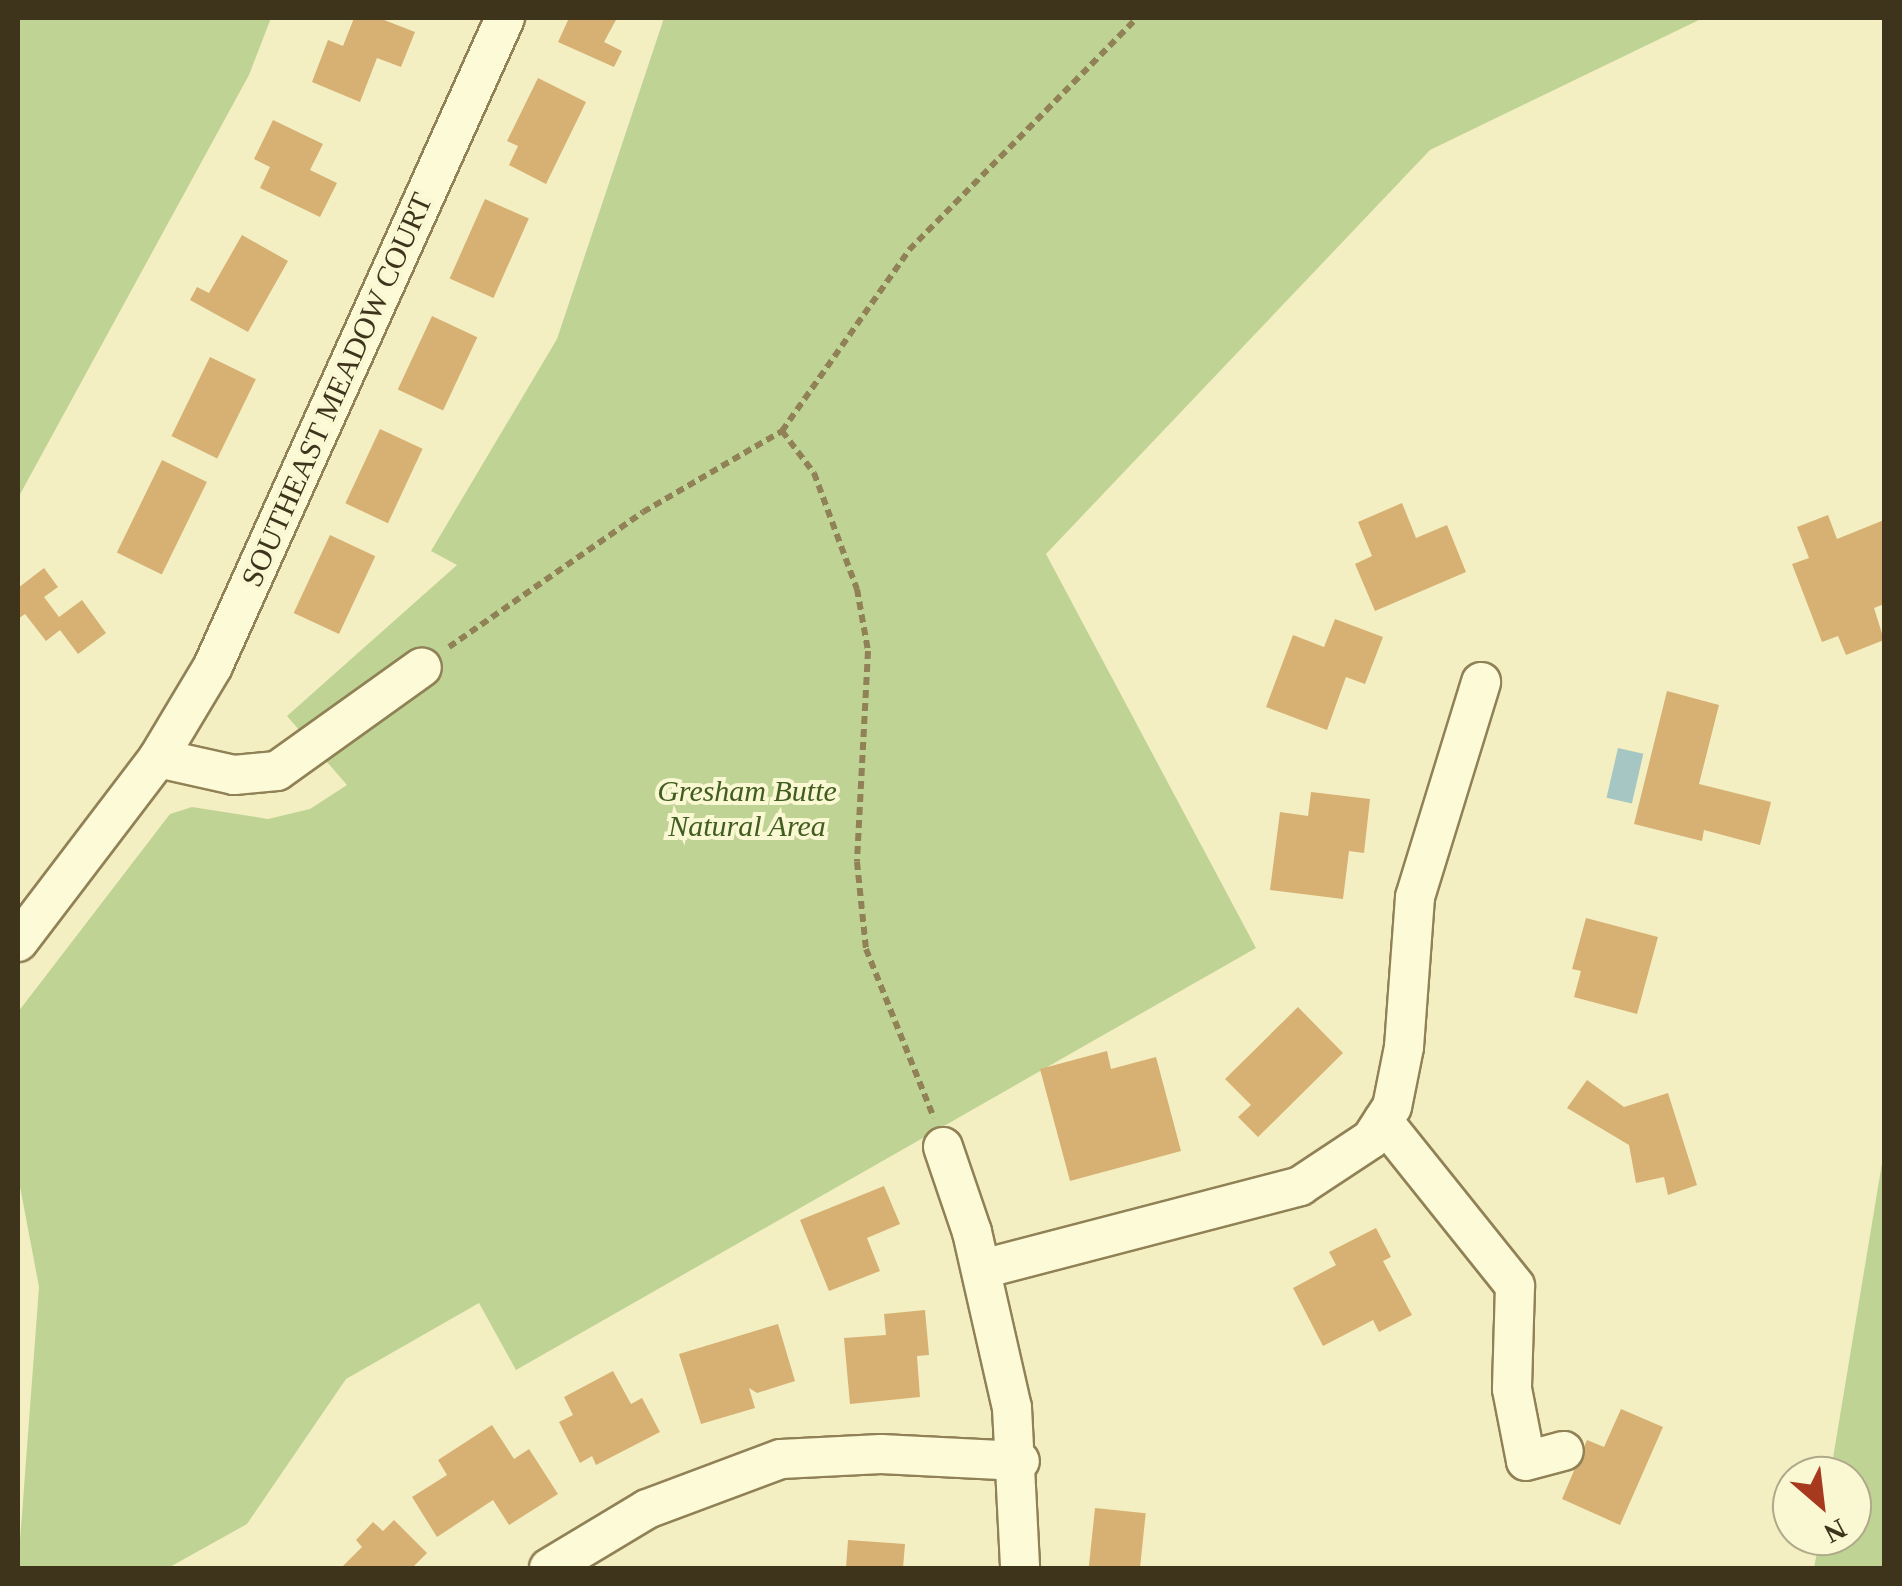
<!DOCTYPE html>
<style>
body{margin:0}
#map{position:relative;width:1902px;height:1586px;overflow:hidden;background:#f4efc2;font-family:"Times New Roman",serif}
div>[style]{position:absolute}
[style*='--x']{left:calc(var(--x)*1px);top:calc(var(--y)*1px);width:calc(var(--w)*1px);rotate:calc(var(--a)*1deg)}
.green>*{inset:0;background:#bfd394}
.water>*{inset:0;background:#a5c6c3;transform-origin:0 0}
.building>*{inset:0;background:#d6b173;transform-origin:0 0}
.path>*{height:6px;margin-top:-3px;transform-origin:0;background:repeating-linear-gradient(90deg,#908156 0 8px,transparent 0 13px)}
.roads{filter:drop-shadow(2px 0 #908156) drop-shadow(-2px 0 #908156) drop-shadow(0 2px #908156) drop-shadow(0 -2px #908156)}
.minor>*{height:38px;margin:-19px;padding:0 19px;transform-origin:19px;border-radius:19px;background:#fdfad7}
span{translate:-50% -50%;white-space:nowrap;text-align:center;line-height:1.15;-webkit-text-stroke:8px #faf7d3;paint-order:stroke}
.street-label{font-size:30px;color:#3e341c}
.park-label{font-size:30px;color:#415d20;font-style:italic}
.frame{position:absolute;inset:0;border:20px solid #3e341c;pointer-events:none}
.north{position:absolute;left:1772px;top:1456px;width:100px;height:100px;box-sizing:border-box;background:#faf7d3;border:2px solid #afa98a;border-radius:50%;rotate:152deg;font-size:28px;font-weight:700;line-height:40px;text-align:center;color:#3e341c}
.north::after{content:'';display:block;margin:auto;width:35px;height:45px;background:#a73a1e;clip-path:polygon(50% 0,100% 100%,50% 72%,0 100%)}
</style>
<div id="map">
<div class="green">
<div style="clip-path:polygon(18px 18px,271px 18px,249px 75px,18px 498px)"></div>
<div style="clip-path:polygon(664px 18px,1703px 18px,1430px 150px,1046px 554px,1256px 948px,516px 1370px,479px 1303px,346px 1379px,247px 1524px,168px 1568px,18px 1568px,39px 1287px,18px 1176px,18px 1012px,170px 814px,192px 807px,268px 819px,310px 809px,347px 785px,287px 716px,457px 565px,431px 551px,557px 339px)"></div>
<div style="clip-path:polygon(1884px 1151px,1884px 1568px,1814px 1568px,1820px 1536px,1852px 1536px,1852px 1476px,1830px 1476px)"></div>
</div>
<div class="water">
<div style="left:1618px;top:748px;width:26px;height:51px;rotate:13deg"></div>
</div>
<div class="building">
<div style="clip-path:polygon(354px 18px,379px 18px,415px 32px,401px 67px,377px 58px,360px 102px,312px 82px,328px 40px,343px 46px)"></div>
<div style="clip-path:polygon(569px 18px,617px 18px,604px 42px,622px 51px,614px 67px,558px 42px)"></div>
<div style="clip-path:polygon(538px 78px,586px 102px,546px 184px,509px 165px,518px 146px,507px 141px)"></div>
<div style="clip-path:polygon(273px 120px,323px 144px,310px 170px,337px 183px,320px 217px,260px 188px,270px 167px,254px 159px)"></div>
<div style="left:485px;top:199px;width:48px;height:87px;rotate:24deg"></div>
<div style="clip-path:polygon(242px 235px,288px 261px,248px 332px,190px 300px,197px 287px,209px 293px)"></div>
<div style="left:432px;top:316px;width:50px;height:81px;rotate:25deg"></div>
<div style="left:210px;top:357px;width:51px;height:88px;rotate:26deg"></div>
<div style="left:380px;top:429px;width:47px;height:82px;rotate:25deg"></div>
<div style="left:162px;top:460px;width:50px;height:103px;rotate:26deg"></div>
<div style="clip-path:polygon(1402px 503px,1416px 538px,1447px 525px,1466px 572px,1375px 611px,1355px 564px,1372px 556px,1358px 522px)"></div>
<div style="clip-path:polygon(1828px 515px,1837px 539px,1884px 520px,1884px 604px,1874px 608px,1884px 640px,1846px 655px,1838px 636px,1822px 642px,1792px 564px,1809px 558px,1797px 527px)"></div>
<div style="left:330px;top:535px;width:50px;height:86px;rotate:25deg"></div>
<div style="clip-path:polygon(44px 568px,58px 587px,44px 597px,59px 617px,82px 600px,106px 633px,78px 654px,60px 630px,46px 641px,25px 614px,18px 619px,18px 588px)"></div>
<div style="clip-path:polygon(1335px 619px,1383px 637px,1365px 684px,1346px 677px,1327px 730px,1266px 707px,1293px 635px,1324px 647px)"></div>
<div style="clip-path:polygon(1667px 691px,1719px 705px,1699px 784px,1771px 802px,1760px 845px,1704px 830px,1702px 841px,1634px 824px)"></div>
<div style="clip-path:polygon(1311px 792px,1370px 799px,1364px 853px,1349px 851px,1343px 899px,1270px 890px,1280px 812px,1308px 816px)"></div>
<div style="clip-path:polygon(1586px 918px,1658px 937px,1637px 1014px,1574px 997px,1581px 971px,1572px 969px)"></div>
<div style="clip-path:polygon(1298px 1007px,1343px 1053px,1258px 1137px,1238px 1117px,1251px 1105px,1225px 1079px)"></div>
<div style="clip-path:polygon(1107px 1051px,1111px 1069px,1156px 1057px,1181px 1151px,1070px 1181px,1040px 1069px)"></div>
<div style="clip-path:polygon(1587px 1080px,1624px 1107px,1668px 1093px,1697px 1185px,1668px 1195px,1664px 1177px,1636px 1183px,1629px 1145px,1567px 1108px)"></div>
<div style="clip-path:polygon(884px 1186px,900px 1224px,867px 1238px,880px 1271px,829px 1291px,800px 1220px)"></div>
<div style="clip-path:polygon(1376px 1228px,1391px 1257px,1383px 1261px,1412px 1315px,1379px 1332px,1373px 1320px,1323px 1346px,1293px 1288px,1336px 1265px,1329px 1252px)"></div>
<div style="clip-path:polygon(925px 1310px,929px 1355px,917px 1356px,920px 1397px,850px 1404px,844px 1338px,886px 1335px,884px 1314px)"></div>
<div style="clip-path:polygon(778px 1324px,795px 1381px,757px 1393px,749px 1388px,755px 1408px,701px 1424px,679px 1354px)"></div>
<div style="clip-path:polygon(613px 1371px,631px 1404px,642px 1398px,660px 1432px,596px 1465px,592px 1456px,580px 1463px,559px 1422px,573px 1415px,564px 1397px)"></div>
<div style="clip-path:polygon(1621px 1409px,1663px 1427px,1620px 1525px,1562px 1499px,1587px 1440px,1604px 1447px)"></div>
<div style="clip-path:polygon(492px 1425px,514px 1459px,529px 1449px,558px 1494px,509px 1525px,493px 1500px,437px 1537px,412px 1497px,447px 1475px,438px 1460px)"></div>
<div style="left:1095px;top:1508px;width:51px;height:60px;rotate:6deg"></div>
<div style="clip-path:polygon(394px 1520px,427px 1553px,412px 1568px,341px 1568px,362px 1547px,356px 1540px,373px 1522px,383px 1531px)"></div>
<div style="clip-path:polygon(848px 1540px,905px 1544px,903px 1568px,846px 1568px)"></div>
</div>
<div class="path">
<div style="--x:782;--y:431;--w:53;--a:52.7"></div>
<div style="--x:814;--y:473;--w:124;--a:69.7"></div>
<div style="--x:857;--y:589;--w:63;--a:79.9"></div>
<div style="--x:868;--y:651;--w:211;--a:93"></div>
<div style="--x:857;--y:862;--w:87;--a:84.1"></div>
<div style="--x:866;--y:949;--w:182;--a:68.1"></div>
<div style="--x:449;--y:647;--w:236;--a:-34.8"></div>
<div style="--x:643;--y:512;--w:161;--a:-30.2"></div>
<div style="--x:782;--y:431;--w:221;--a:-54.9"></div>
<div style="--x:909;--y:250;--w:325;--a:-45.5"></div>
</div>
<div class="roads">
<div class="minor">
<div style="--x:158;--y:758;--w:78;--a:12.6"></div>
<div style="--x:234;--y:775;--w:43;--a:-5.3"></div>
<div style="--x:277;--y:771;--w:178;--a:-35.6"></div>
<div style="--x:18;--y:942;--w:231;--a:-52.7"></div>
<div style="--x:158;--y:758;--w:107;--a:-59.1"></div>
<div style="--x:213;--y:666;--w:711;--a:-65.74"></div>
<div style="--x:1383;--y:1121;--w:211;--a:51.3"></div>
<div style="--x:1515;--y:1286;--w:103;--a:91.7"></div>
<div style="--x:1512;--y:1389;--w:73;--a:79"></div>
<div style="--x:1526;--y:1461;--w:39;--a:-15"></div>
<div style="--x:943;--y:1147;--w:90;--a:71.2"></div>
<div style="--x:972;--y:1232;--w:180;--a:77.2"></div>
<div style="--x:1012;--y:1408;--w:160;--a:87.1"></div>
<div style="--x:982;--y:1269;--w:329;--a:-14.6"></div>
<div style="--x:1300;--y:1186;--w:85;--a:-33.5"></div>
<div style="--x:1371;--y:1139;--w:38;--a:-57"></div>
<div style="--x:1392;--y:1107;--w:61;--a:-78.7"></div>
<div style="--x:1404;--y:1047;--w:150;--a:-85.8"></div>
<div style="--x:1415;--y:897;--w:225;--a:-72.9"></div>
<div style="--x:549;--y:1568;--w:114;--a:-31"></div>
<div style="--x:647;--y:1509;--w:143;--a:-20.5"></div>
<div style="--x:781;--y:1459;--w:100;--a:-2.9"></div>
<div style="--x:881;--y:1454;--w:139;--a:2.9"></div>
</div>
</div>
<div class="street-label">
<span style="left:337px;top:390px;rotate:-66deg">SOUTHEAST MEADOW COURT</span>
</div>
<div class="park-label">
<span style="left:747px;top:808px">Gresham Butte<br>Natural Area</span>
</div>
<div class="frame"></div>
<div class="north">N</div>
</div>
